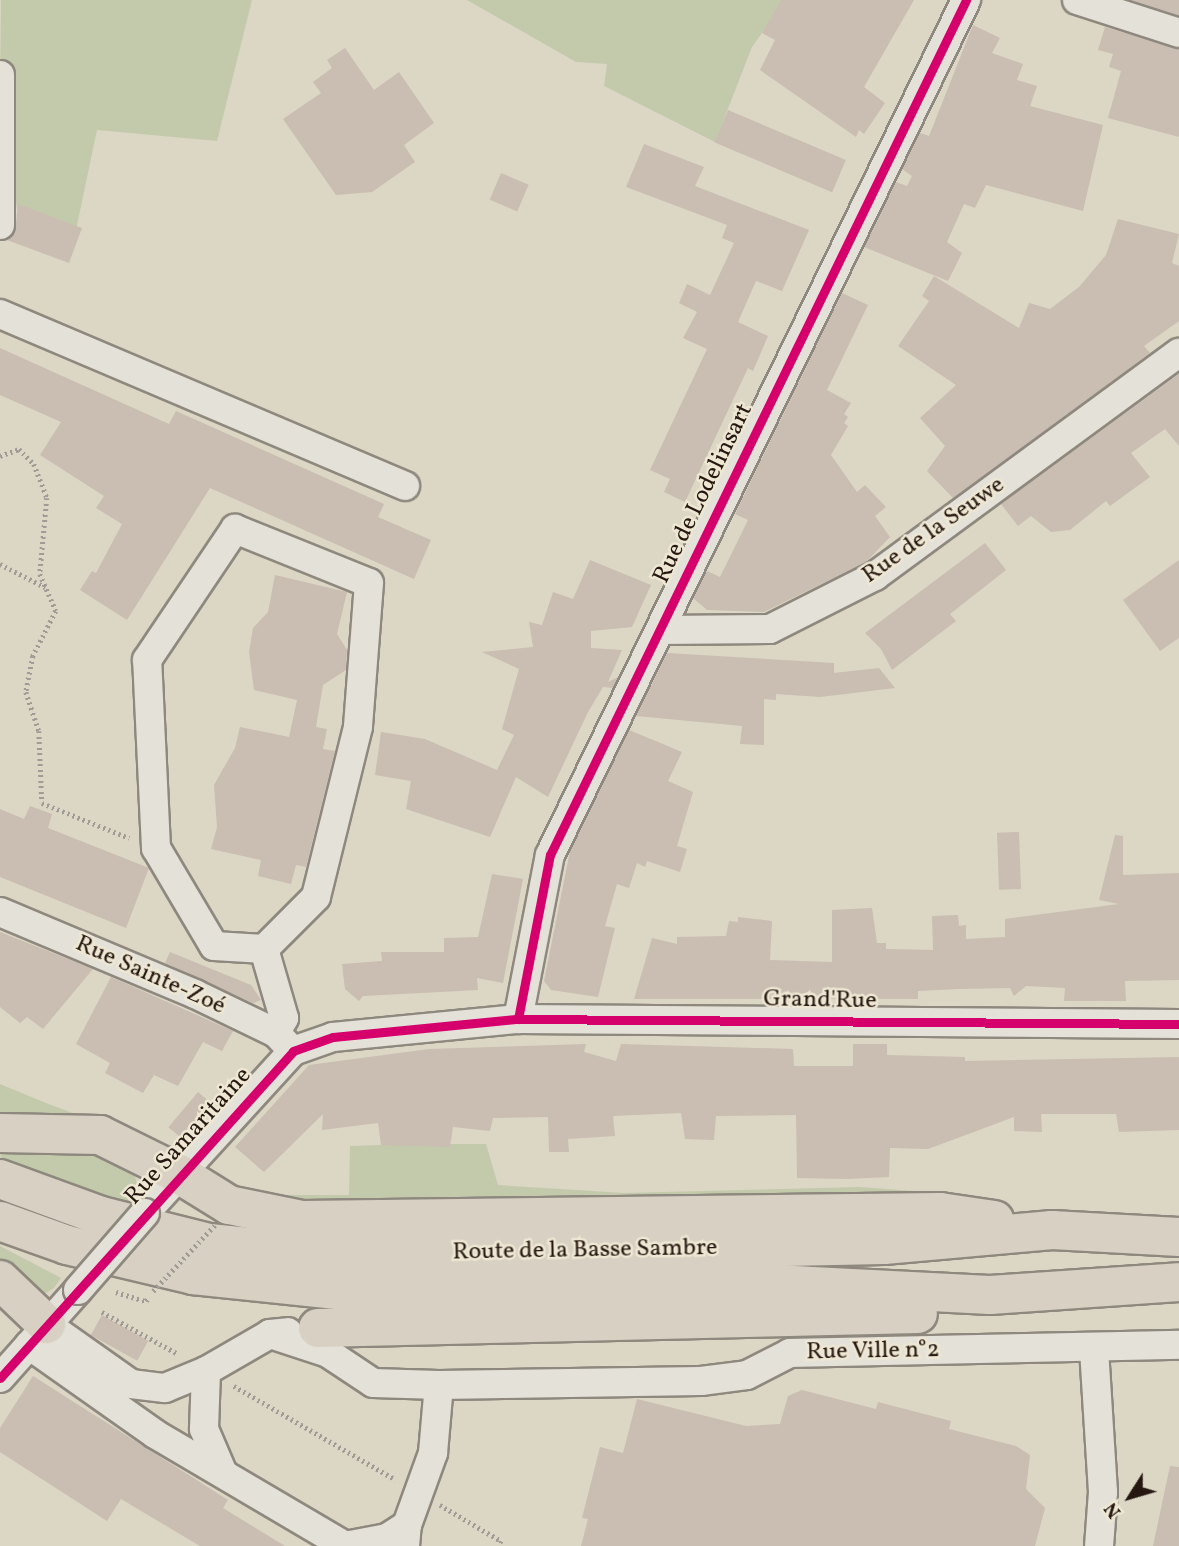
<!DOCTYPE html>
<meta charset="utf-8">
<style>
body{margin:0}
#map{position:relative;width:1179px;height:1546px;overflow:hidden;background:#dcd6c5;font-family:Vollkorn,serif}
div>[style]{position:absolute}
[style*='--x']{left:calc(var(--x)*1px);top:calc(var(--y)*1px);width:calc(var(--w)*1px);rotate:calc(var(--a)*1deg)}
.green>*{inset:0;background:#c3caab}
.building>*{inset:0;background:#cabdb1;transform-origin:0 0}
.path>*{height:4.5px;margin-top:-2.25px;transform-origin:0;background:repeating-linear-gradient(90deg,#a09c95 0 2px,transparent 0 5.5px)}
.roads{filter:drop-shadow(2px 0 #8e887e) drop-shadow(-2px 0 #8e887e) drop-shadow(0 2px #8e887e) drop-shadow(0 -2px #8e887e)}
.minor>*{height:28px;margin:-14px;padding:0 14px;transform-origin:14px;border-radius:14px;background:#e4e1d9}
.highway>*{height:38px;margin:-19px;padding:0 19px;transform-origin:19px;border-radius:19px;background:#d8d1c3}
.path-bridge>*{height:4.5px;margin-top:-2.25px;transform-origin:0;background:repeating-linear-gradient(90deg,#a09c95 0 2px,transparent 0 5.5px)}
.bridges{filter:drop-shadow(2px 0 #8e887e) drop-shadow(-2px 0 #8e887e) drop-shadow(0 2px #8e887e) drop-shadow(0 -2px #8e887e)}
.minor-bridge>*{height:28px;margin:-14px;padding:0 14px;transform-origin:14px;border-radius:14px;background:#e4e1d9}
.cycleway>*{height:9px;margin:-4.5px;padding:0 4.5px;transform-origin:4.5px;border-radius:4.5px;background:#d6006c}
span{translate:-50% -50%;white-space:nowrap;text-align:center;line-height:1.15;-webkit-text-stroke:5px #eee7d3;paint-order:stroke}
.street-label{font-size:24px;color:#261811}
.north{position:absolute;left:1095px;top:1462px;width:70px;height:70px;-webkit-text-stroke:5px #eee7d3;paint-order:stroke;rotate:233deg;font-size:19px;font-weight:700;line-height:28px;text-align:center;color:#261811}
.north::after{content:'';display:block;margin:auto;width:24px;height:32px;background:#261811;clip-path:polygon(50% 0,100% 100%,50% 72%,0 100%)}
</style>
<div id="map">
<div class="green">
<div style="clip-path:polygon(1px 0,252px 0,217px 141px,97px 130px,76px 230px,17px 209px,0 87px)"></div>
<div style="clip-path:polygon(467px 0,785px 0,752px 47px,715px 142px,604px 86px,607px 64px,576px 62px)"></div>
<div style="clip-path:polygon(0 1084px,46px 1103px,99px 1123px,0 1120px)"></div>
<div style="clip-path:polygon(410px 1144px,486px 1144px,498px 1185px,624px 1193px,859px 1187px,941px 1193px,927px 1201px,256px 1201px,279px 1195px,349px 1195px,350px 1146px)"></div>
<div style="clip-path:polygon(0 1148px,92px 1149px,133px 1170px,138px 1187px,128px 1205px,79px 1193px,1px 1160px)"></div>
<div style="clip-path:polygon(0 1246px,61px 1278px,54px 1288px,46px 1293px,25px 1290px,0 1266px)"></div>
</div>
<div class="building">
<div style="clip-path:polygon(781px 0,914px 0,864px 87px,885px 103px,864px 134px,859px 130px,856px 137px,760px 70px,775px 40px,762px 33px)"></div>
<div style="clip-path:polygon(1131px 0,1179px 0,1179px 16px)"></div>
<div style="clip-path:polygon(973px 25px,1000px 38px,992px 53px,1023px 64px,1017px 80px,1037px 86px,1030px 106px,1103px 125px,1083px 211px,986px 185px,975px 208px,964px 204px,947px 242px,962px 253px,948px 281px,864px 247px,896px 182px,907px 186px,912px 176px,902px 169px,920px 133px,929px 136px)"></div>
<div style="clip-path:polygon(1105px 27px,1179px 49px,1179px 137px,1108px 118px,1121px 71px,1109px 67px,1113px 54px,1098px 50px)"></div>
<div style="clip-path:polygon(345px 48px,374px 90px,399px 72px,434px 123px,404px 145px,415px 162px,372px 192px,336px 195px,283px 119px,321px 93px,313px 82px,332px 68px,327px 60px)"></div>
<div style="left:728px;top:110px;width:128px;height:35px;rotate:23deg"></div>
<div style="clip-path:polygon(644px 144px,704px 167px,695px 186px,809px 230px,782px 291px,756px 281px,738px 322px,768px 336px,753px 371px,748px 368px,685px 502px,664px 492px,670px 479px,650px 470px,707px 349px,683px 338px,697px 312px,679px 303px,687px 284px,710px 295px,734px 243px,722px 238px,727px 225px,626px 187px)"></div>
<div style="left:501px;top:173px;width:30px;height:29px;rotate:23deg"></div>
<div style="clip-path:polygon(18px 204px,82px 228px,69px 263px,7px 240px,15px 233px)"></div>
<div style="clip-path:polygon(1118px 219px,1179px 234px,1172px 263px,1179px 266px,1179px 321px,1144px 346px,1150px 353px,953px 498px,927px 471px,945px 446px,920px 418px,956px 385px,898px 346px,929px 301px,922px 296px,934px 276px,1019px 328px,1029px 303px,1050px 309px,1079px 287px,1106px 255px)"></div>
<div style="clip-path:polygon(842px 293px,868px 305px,827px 390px,851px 403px,844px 414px,848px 417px,844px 423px,848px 426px,831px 455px,857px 492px,865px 485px,886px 507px,875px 516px,890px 537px,866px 562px,764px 612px,707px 610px,693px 598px,707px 571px,720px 577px,748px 520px,735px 514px)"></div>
<div style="clip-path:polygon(0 348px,169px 424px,176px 411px,384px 504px,378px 517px,431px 540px,414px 579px,210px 488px,127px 620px,80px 590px,92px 571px,96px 573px,122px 524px,96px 508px,104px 496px,40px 455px,61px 422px,0 395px)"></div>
<div style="clip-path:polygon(1179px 374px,1179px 446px,1165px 429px,1131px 453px,1150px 477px,1110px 506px,1106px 501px,1070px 530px,1051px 532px,1031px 516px,1018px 526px,1001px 504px)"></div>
<div style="clip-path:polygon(985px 543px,1006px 570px,950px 614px,956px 621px,892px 670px,881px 649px,865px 633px)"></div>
<div style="clip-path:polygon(590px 560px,651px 585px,632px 627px,591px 631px,591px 648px,622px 650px,608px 682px,618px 677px,613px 688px,603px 687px,588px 712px,548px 797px,516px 777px,490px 837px,406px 809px,411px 781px,375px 775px,381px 732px,425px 739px,497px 770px,514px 735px,502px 729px,519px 669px,482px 652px,533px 647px,529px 622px,542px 625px,553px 592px,573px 599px)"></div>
<div style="clip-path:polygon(1179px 560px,1179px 638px,1160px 651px,1123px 600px)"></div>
<div style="clip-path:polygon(275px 575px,347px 592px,337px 634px,347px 650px,346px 670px,323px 685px,316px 727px,327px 729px,323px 749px,335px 751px,306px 867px,296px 865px,291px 884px,258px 876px,261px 860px,211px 849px,217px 827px,214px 785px,235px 748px,240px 727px,289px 737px,297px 700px,254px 690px,249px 652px,253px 628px,268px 612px)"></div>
<div style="clip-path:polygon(667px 653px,834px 663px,834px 673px,879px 668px,895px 688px,820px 697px,776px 694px,776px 700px,764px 699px,764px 745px,740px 744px,742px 726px,636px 716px)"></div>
<div style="clip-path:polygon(629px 730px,682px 752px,668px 781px,693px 792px,677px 846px,687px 849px,680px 872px,647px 861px,645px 867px,637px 863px,629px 888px,617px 884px,605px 926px,615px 928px,598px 997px,551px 990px,544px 981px,570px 851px)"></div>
<div style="clip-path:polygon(30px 806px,52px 814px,48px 828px,149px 868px,126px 928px,0 877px,0 809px,24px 819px)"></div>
<div style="left:1019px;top:832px;width:57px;height:22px;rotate:88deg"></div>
<div style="clip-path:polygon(1115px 835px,1123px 836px,1123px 875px,1179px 873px,1179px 980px,1125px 981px,1126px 1001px,1064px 1001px,1065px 988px,1026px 986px,1014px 996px,1010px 988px,959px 989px,918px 991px,918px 999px,634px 999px,652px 938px,677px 944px,677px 937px,726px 936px,729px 921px,738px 922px,738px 917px,772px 921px,770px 960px,832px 962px,832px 910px,872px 908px,877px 943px,886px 943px,886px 949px,933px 950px,932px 916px,958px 915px,959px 926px,966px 925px,966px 939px,1005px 937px,1005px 919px,1119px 904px,1099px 900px)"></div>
<div style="clip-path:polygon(492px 874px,523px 879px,503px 983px,477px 978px,478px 990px,363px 996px,359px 1001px,345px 989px,342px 964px,382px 961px,381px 952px,444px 952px,444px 938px,478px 937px)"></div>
<div style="clip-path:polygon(0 932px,93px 969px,43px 1029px,27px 1017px,20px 1023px,0 1007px)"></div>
<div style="clip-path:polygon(170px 952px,251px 985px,261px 1000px,253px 1003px,165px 963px)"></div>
<div style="clip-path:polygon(111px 977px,233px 1031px,222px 1051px,203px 1042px,178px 1086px,154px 1075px,143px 1093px,105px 1073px,110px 1063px,76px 1044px)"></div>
<div style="clip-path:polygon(586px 1044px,584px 1052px,616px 1061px,621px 1044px,793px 1049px,794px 1066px,853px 1066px,853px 1044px,887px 1044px,887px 1055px,965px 1057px,965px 1061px,1179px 1057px,1179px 1130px,1119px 1132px,1116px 1114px,1041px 1114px,1042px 1132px,1014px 1131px,1014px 1117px,928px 1149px,890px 1148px,889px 1177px,847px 1179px,797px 1178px,796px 1115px,716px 1116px,714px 1140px,685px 1139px,681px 1113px,613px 1116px,615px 1136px,568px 1139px,569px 1152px,549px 1152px,548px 1117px,493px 1118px,490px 1131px,453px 1127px,450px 1147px,381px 1145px,378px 1123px,322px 1130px,323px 1114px,264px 1172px,235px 1147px,309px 1065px,429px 1049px)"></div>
<div style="left:198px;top:1092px;width:23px;height:46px;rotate:40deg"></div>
<div style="left:102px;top:1315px;width:53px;height:23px;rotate:29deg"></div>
<div style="clip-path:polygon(33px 1376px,228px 1500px,223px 1508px,285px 1546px,200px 1546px,121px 1499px,107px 1521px,0 1452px,0 1428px)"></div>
<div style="clip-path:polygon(802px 1390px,876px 1409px,878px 1402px,951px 1421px,949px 1429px,1016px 1446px,1030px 1455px,1026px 1489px,1045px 1508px,1035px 1546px,581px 1546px,588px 1519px,582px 1518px,600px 1447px,623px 1453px,637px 1399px,746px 1426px,780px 1424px,788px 1396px)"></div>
<div style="clip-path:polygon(1170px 1466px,1179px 1467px,1179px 1546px,1153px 1546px)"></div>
</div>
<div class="path">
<div style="--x:0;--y:456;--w:20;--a:-20"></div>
<div style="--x:19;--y:449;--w:21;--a:45"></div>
<div style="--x:34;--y:464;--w:36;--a:69"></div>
<div style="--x:47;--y:498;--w:76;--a:95.3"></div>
<div style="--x:40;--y:574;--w:40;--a:66.6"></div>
<div style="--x:56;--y:611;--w:51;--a:117.1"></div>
<div style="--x:33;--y:656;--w:37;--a:101"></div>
<div style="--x:26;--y:692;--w:41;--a:71.6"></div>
<div style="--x:39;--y:731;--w:72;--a:87.6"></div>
<div style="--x:42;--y:803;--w:94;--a:21.9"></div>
<div style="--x:0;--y:564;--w:51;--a:27.1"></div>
<div style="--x:116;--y:1292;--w:31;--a:17"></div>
<div style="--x:146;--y:1301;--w:5;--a:-53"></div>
<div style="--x:102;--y:1312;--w:87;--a:28.9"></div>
<div style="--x:234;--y:1386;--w:187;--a:30.1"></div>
<div style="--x:440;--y:1505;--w:71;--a:30.5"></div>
<div style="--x:501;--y:1541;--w:5;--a:112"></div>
</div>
<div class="roads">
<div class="minor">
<div style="--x:1077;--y:0;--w:107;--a:17.9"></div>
<div style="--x:0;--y:75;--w:150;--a:90"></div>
<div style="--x:0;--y:314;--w:440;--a:23"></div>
<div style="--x:235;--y:529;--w:144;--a:21.9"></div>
<div style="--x:369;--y:583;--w:144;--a:94.4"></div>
<div style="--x:358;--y:727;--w:175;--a:103.9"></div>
<div style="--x:316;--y:897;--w:74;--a:135"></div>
<div style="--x:264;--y:949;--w:50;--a:-176.6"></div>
<div style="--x:214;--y:946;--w:114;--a:-120.6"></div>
<div style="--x:156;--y:848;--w:188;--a:-92.7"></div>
<div style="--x:147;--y:660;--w:158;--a:-56.1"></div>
<div style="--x:660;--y:630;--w:110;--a:-0.5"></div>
<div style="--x:770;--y:629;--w:118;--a:-26.8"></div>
<div style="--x:875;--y:576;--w:377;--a:-36.3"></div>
<div style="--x:0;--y:912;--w:212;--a:22.8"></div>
<div style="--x:195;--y:994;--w:90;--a:25.7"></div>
<div style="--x:276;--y:1033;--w:25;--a:47"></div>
<div style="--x:264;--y:949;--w:72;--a:73.8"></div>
<div style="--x:284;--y:1018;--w:17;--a:118"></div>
<div style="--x:518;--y:1019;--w:167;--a:-79"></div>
<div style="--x:550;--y:855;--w:951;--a:-64.05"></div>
<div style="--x:145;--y:1213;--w:219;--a:-47.6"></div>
<div style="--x:293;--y:1051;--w:42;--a:-19.3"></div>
<div style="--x:333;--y:1037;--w:186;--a:-5.6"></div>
<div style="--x:518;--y:1019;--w:661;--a:0.43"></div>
<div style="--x:46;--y:1324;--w:104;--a:35.2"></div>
<div style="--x:131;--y:1384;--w:34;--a:7"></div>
<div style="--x:165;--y:1388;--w:44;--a:-22.5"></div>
<div style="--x:270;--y:1334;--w:61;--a:18.1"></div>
<div style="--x:328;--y:1353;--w:54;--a:33.7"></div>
<div style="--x:373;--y:1383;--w:66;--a:1.7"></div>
<div style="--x:439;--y:1385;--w:262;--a:-0.9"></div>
<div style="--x:701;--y:1381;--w:46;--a:-7.4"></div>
<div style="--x:747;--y:1375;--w:48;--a:-27.1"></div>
<div style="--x:790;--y:1353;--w:389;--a:-1.2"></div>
<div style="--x:29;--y:1345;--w:154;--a:35.2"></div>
<div style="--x:155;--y:1434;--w:221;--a:30.5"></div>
<div style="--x:1094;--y:1349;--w:143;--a:86.4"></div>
<div style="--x:1103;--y:1492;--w:54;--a:94.2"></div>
<div style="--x:0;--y:1378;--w:118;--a:-48.4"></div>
<div style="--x:222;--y:1471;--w:46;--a:-113.2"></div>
<div style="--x:204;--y:1429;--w:58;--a:-88"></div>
<div style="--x:206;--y:1371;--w:74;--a:-30"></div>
<div style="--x:270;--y:1334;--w:18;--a:-6"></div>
<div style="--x:345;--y:1546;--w:43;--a:-10.8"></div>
<div style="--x:387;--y:1538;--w:24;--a:-33"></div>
<div style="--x:405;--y:1546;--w:21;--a:-85"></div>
<div style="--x:407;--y:1525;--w:77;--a:-70.1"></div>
<div style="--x:433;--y:1453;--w:68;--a:-85"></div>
</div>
<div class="highway">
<div style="--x:0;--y:1133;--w:100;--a:1.1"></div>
<div style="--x:100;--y:1135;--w:88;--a:26.3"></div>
<div style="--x:179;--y:1174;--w:59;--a:31.8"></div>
<div style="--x:229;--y:1205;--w:75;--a:11.6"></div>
<div style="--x:302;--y:1220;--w:638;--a:-0.72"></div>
<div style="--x:940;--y:1212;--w:55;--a:8.4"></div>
<div style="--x:0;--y:1179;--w:108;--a:20.1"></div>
<div style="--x:101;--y:1216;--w:111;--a:14"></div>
<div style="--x:209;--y:1243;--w:131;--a:5.7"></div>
<div style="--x:339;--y:1256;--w:545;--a:-1.16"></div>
<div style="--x:884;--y:1245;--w:169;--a:-5.1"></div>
<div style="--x:1052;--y:1230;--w:127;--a:3.2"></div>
<div style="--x:0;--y:1221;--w:71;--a:19.7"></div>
<div style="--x:67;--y:1245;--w:130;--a:13.4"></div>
<div style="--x:193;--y:1275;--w:152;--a:6"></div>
<div style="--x:344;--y:1291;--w:409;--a:-1.1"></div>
<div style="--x:753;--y:1283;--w:237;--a:2.9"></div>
<div style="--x:990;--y:1295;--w:189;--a:-3.9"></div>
<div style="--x:0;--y:1280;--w:64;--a:43.7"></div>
<div style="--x:318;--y:1328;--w:600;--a:-1.34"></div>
</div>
</div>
<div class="path-bridge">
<div style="--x:153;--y:1291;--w:91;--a:-46.8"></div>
</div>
<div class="bridges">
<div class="minor-bridge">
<div style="--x:78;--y:1290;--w:102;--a:-49"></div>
</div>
</div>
<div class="cycleway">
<div style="--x:518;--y:1019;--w:167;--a:-79"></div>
<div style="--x:550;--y:855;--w:951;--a:-64.05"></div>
<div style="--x:0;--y:1378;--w:439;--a:-48.1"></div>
<div style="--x:293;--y:1051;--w:42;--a:-19.3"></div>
<div style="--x:333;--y:1037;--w:186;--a:-5.6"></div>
<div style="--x:518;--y:1019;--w:661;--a:0.43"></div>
</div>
<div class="street-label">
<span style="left:704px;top:494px;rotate:-64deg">Rue de Lodelinsart</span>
<span style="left:934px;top:531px;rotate:-35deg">Rue de la Seuwe</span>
<span style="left:150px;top:976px;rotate:24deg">Rue Sainte-Zoé</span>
<span style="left:820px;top:1001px;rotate:1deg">Grand'Rue</span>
<span style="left:189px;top:1137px;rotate:-48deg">Rue Samaritaine</span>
<span style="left:585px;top:1251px;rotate:-1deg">Route de la Basse Sambre</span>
<span style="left:873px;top:1352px;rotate:-1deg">Rue Ville n°2</span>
</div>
<div class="north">N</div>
</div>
